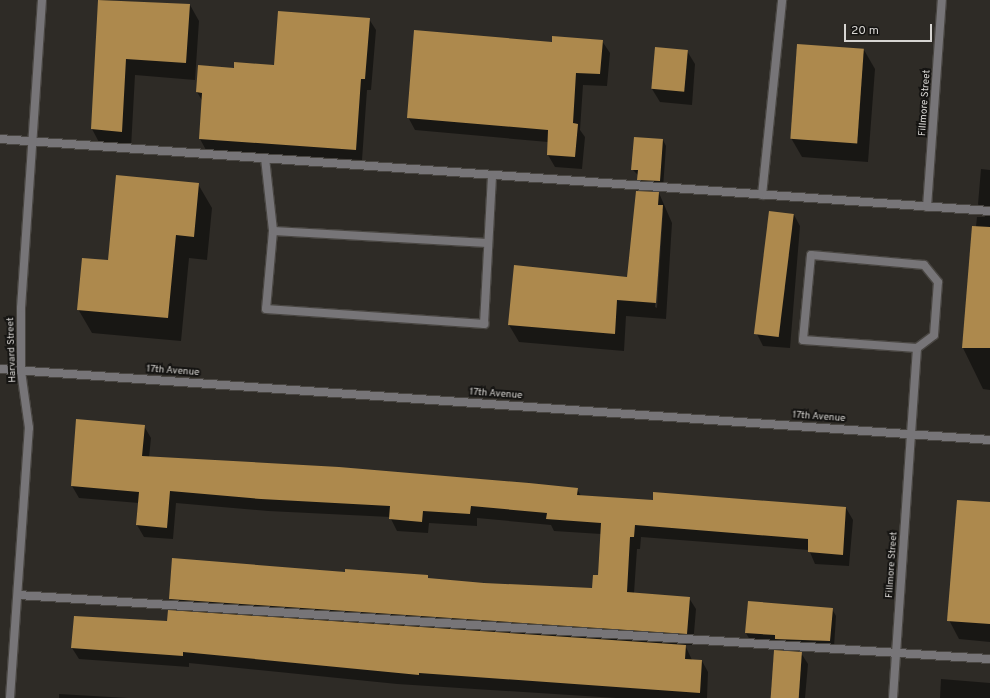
<!DOCTYPE html>
<style>
body{margin:0}
#map{position:relative;width:990px;height:698px;overflow:hidden;background:#2e2b26;font-family:Overpass,sans-serif}
div>[style]{position:absolute}
[style*='--x']{left:calc(var(--x)*1px);top:calc(var(--y)*1px);width:calc(var(--w)*1px);rotate:calc(var(--a)*1deg)}
.shadow>*{inset:0;background:#0007}
.building>*{inset:0;background:#ad894d;transform-origin:0 0}
.roads{filter:drop-shadow(1px 0 #494642) drop-shadow(-1px 0 #494642) drop-shadow(0 1px #494642) drop-shadow(0 -1px #494642)}
.service>*{height:8px;margin:-4px;padding:0 4px;transform-origin:4px;border-radius:4px;background:#777578}
.minor>*{height:8px;margin:-4px;padding:0 4px;transform-origin:4px;border-radius:4px;background:#777578}
.tertiary>*{height:8px;margin:-4px;padding:0 4px;transform-origin:4px;border-radius:4px;background:#777578}
span{translate:-50% -50%;white-space:nowrap;text-align:center;line-height:1.15;-webkit-text-stroke:4px #151412;paint-order:stroke}
.street-label{font-size:10px;color:#d7d5d2}
.scale{position:absolute;left:844px;top:24px;width:88px;height:18px;box-sizing:border-box;border:2px solid #d7d5d2;border-top:0;padding-left:5px;font-size:12px;line-height:14px;white-space:nowrap;color:#d7d5d2;-webkit-text-stroke:3px #151412;paint-order:stroke}
</style>
<div id="map">
<div class="shadow">
<div style="clip-path:polygon(99px 0,190px 5px,199px 21px,195px 80px,135px 75px,131px 148px,101px 146px,92px 129px)"></div>
<div style="clip-path:polygon(369px 19px,376px 30px,371px 90px,367px 90px,362px 160px,206px 150px,200px 139px,203px 102px,197px 92px,235px 69px,275px 66px)"></div>
<div style="clip-path:polygon(602px 41px,610px 53px,607px 86px,583px 85px,580px 130px,585px 137px,582px 169px,555px 167px,548px 155px,548px 142px,415px 130px,408px 117px,553px 43px)"></div>
<div style="clip-path:polygon(864px 50px,875px 69px,868px 162px,802px 157px,791px 138px)"></div>
<div style="clip-path:polygon(687px 51px,695px 64px,692px 105px,660px 102px,652px 89px)"></div>
<div style="clip-path:polygon(663px 140px,666px 146px,663px 188px,642px 186px,639px 176px,632px 169px)"></div>
<div style="clip-path:polygon(981px 169px,990px 170px,990px 390px,983px 389px,963px 348px,977px 217px,985px 217px,978px 204px)"></div>
<div style="clip-path:polygon(198px 184px,212px 208px,207px 260px,189px 258px,181px 341px,92px 333px,78px 309px,109px 261px)"></div>
<div style="clip-path:polygon(evenodd,659px 193px,672px 223px,666px 319px,626px 316px,624px 351px,519px 342px,509px 325px,628px 278px,659px 193px,661px 209px,663px 211px,657px 308px,655px 307px,661px 209px)"></div>
<div style="clip-path:polygon(770px 212px,794px 215px,800px 226px,790px 348px,763px 346px,757px 334px)"></div>
<div style="clip-path:polygon(144px 426px,151px 438px,149px 458px,577px 489px,581px 496px,654px 501px,846px 508px,853px 520px,849px 566px,815px 564px,809px 550px,641px 537px,640px 549px,637px 549px,634px 593px,689px 598px,696px 609px,693px 645px,685px 645px,692px 660px,702px 661px,708px 672px,707px 698px,616px 698px,397px 684px,189px 663px,189px 667px,79px 659px,72px 648px,168px 623px,177px 612px,170px 599px,173px 559px,346px 573px,427px 576px,429px 579px,484px 584px,593px 589px,599px 576px,601px 534px,554px 531px,551px 525px,477px 518px,477px 526px,429px 523px,428px 533px,397px 531px,390px 517px,268px 511px,176px 503px,173px 539px,144px 537px,137px 525px,139px 503px,79px 498px,72px 486px)"></div>
<div style="clip-path:polygon(990px 503px,990px 642px,959px 639px,949px 620px)"></div>
<div style="clip-path:polygon(748px 602px,832px 609px,836px 616px,834px 647px,750px 640px,746px 633px)"></div>
<div style="clip-path:polygon(801px 653px,808px 664px,805px 698px,771px 698px)"></div>
<div style="clip-path:polygon(941px 679px,990px 683px,990px 698px,940px 698px)"></div>
<div style="clip-path:polygon(59px 694px,128px 698px,59px 698px)"></div>
</div>
<div class="building">
<div style="clip-path:polygon(98px 0,190px 4px,186px 63px,126px 59px,122px 132px,91px 129px)"></div>
<div style="clip-path:polygon(278px 11px,370px 18px,365px 79px,361px 79px,356px 150px,199px 139px,202px 93px,196px 92px,198px 65px,234px 68px,234px 62px,274px 65px)"></div>
<div style="clip-path:polygon(414px 30px,552px 42px,552px 36px,603px 40px,600px 74px,576px 73px,573px 123px,578px 124px,575px 157px,547px 155px,548px 130px,407px 118px)"></div>
<div style="left:797px;top:44px;width:67px;height:95px;rotate:4deg"></div>
<div style="left:655px;top:47px;width:33px;height:42px;rotate:5deg"></div>
<div style="clip-path:polygon(634px 137px,663px 139px,660px 181px,637px 180px,638px 170px,631px 170px)"></div>
<div style="clip-path:polygon(116px 175px,199px 183px,194px 237px,176px 235px,168px 318px,77px 310px,82px 258px,108px 260px)"></div>
<div style="clip-path:polygon(636px 191px,659px 192px,658px 205px,663px 205px,656px 303px,617px 300px,615px 334px,508px 325px,514px 265px,627px 277px)"></div>
<div style="left:769px;top:211px;width:25px;height:124px;rotate:7deg"></div>
<div style="clip-path:polygon(972px 226px,990px 227px,990px 348px,962px 348px)"></div>
<div style="clip-path:polygon(76px 419px,145px 425px,142px 456px,339px 467px,529px 483px,578px 488px,577px 495px,653px 500px,653px 492px,846px 507px,843px 555px,808px 552px,808px 539px,635px 525px,634px 537px,630px 537px,627px 592px,690px 597px,687px 634px,169px 599px,172px 558px,345px 572px,345px 569px,428px 575px,428px 578px,484px 583px,592px 588px,593px 575px,598px 575px,601px 523px,546px 519px,547px 513px,471px 506px,470px 514px,423px 511px,422px 522px,389px 519px,390px 506px,261px 499px,170px 491px,167px 528px,136px 525px,139px 492px,71px 486px)"></div>
<div style="clip-path:polygon(957px 500px,990px 502px,990px 624px,947px 621px)"></div>
<div style="clip-path:polygon(748px 601px,833px 608px,830px 641px,775px 639px,775px 635px,745px 633px)"></div>
<div style="clip-path:polygon(168px 610px,686px 645px,685px 659px,702px 660px,700px 693px,419px 673px,419px 675px,183px 652px,183px 656px,71px 648px,74px 616px,167px 621px)"></div>
<div style="left:774px;top:650px;width:28px;height:48px;rotate:4deg"></div>
</div>
<div class="roads">
<div class="service">
<div style="--x:0;--y:139;--w:993;--a:4.16"></div>
<div style="--x:265;--y:158;--w:73;--a:83.7"></div>
<div style="--x:273;--y:231;--w:78;--a:95.1"></div>
<div style="--x:266;--y:309;--w:219;--a:3.9"></div>
<div style="--x:484;--y:324;--w:149;--a:-86.9"></div>
<div style="--x:762;--y:195;--w:196;--a:-84.1"></div>
<div style="--x:273;--y:231;--w:215;--a:3.2"></div>
<div style="--x:911;--y:434;--w:86;--a:-86"></div>
<div style="--x:917;--y:348;--w:21;--a:-37"></div>
<div style="--x:934;--y:335;--w:53;--a:-85.7"></div>
<div style="--x:938;--y:282;--w:22;--a:-129"></div>
<div style="--x:924;--y:265;--w:113;--a:-174.9"></div>
<div style="--x:811;--y:255;--w:85;--a:95.4"></div>
<div style="--x:803;--y:340;--w:114;--a:4"></div>
<div style="--x:18;--y:595;--w:974;--a:3.77"></div>
</div>
<div class="minor">
<div style="--x:927;--y:207;--w:208;--a:-85.9"></div>
<div style="--x:10;--y:698;--w:271;--a:-86"></div>
<div style="--x:29;--y:428;--w:58;--a:-98"></div>
<div style="--x:21;--y:371;--w:63;--a:-90"></div>
<div style="--x:21;--y:308;--w:309;--a:-86.1"></div>
<div style="--x:893;--y:698;--w:265;--a:-86.1"></div>
</div>
<div class="tertiary">
<div style="--x:0;--y:369;--w:993;--a:4.1"></div>
</div>
</div>
<div class="street-label">
<span style="left:925px;top:103px;rotate:-86deg">Fillmore Street</span>
<span style="left:12px;top:350px;rotate:-92deg">Harvard Street</span>
<span style="left:173px;top:371px;rotate:4deg">17th Avenue</span>
<span style="left:496px;top:394px;rotate:4deg">17th Avenue</span>
<span style="left:819px;top:417px;rotate:4deg">17th Avenue</span>
<span style="left:892px;top:565px;rotate:-86deg">Fillmore Street</span>
</div>
<div class="scale">20 m</div>
</div>
